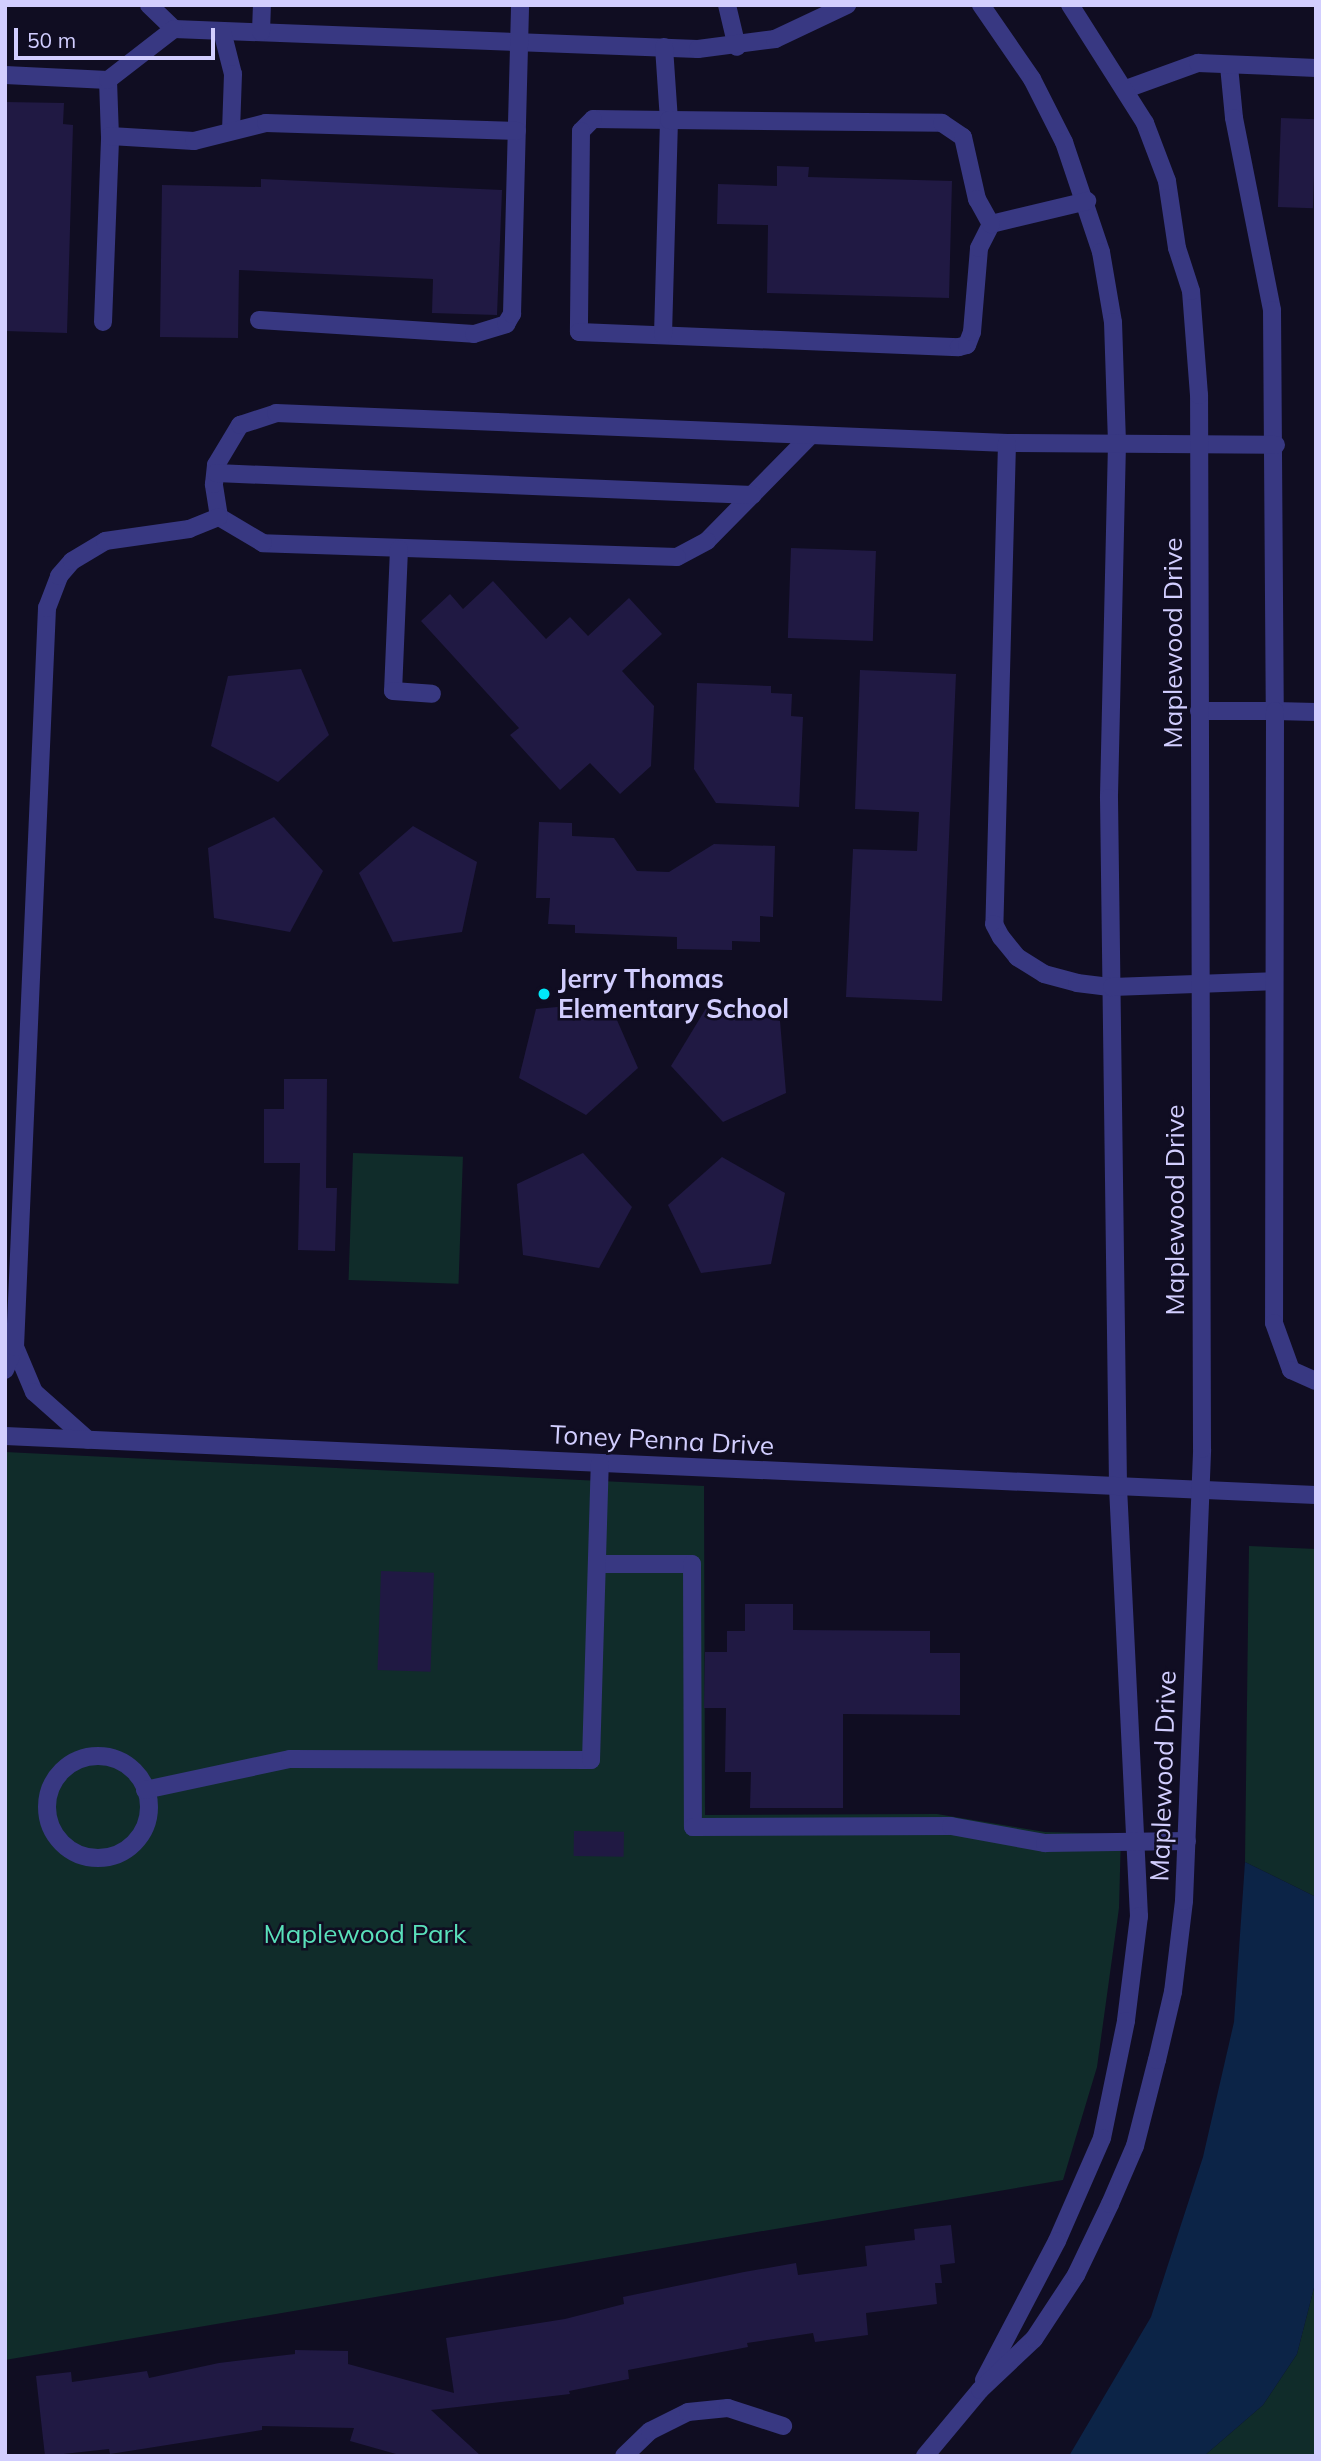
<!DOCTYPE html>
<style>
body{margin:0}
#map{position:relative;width:1321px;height:2461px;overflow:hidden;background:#100d22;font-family:Mulish,sans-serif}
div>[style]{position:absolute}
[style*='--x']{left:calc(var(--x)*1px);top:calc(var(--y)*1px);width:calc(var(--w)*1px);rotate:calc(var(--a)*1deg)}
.green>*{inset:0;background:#102c2a;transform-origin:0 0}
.water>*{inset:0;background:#0c2447}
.building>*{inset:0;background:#201943;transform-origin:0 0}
.minor>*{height:18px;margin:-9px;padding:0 9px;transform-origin:9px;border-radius:9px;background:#383882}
.minor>.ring{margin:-9px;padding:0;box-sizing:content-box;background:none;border:18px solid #383882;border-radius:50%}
.dots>*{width:19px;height:19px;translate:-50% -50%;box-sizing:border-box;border:4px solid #100d22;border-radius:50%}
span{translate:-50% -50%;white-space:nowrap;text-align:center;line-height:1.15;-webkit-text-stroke:5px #100d22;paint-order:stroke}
.street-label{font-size:26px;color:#d2ceff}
.poi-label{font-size:26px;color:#d2ceff;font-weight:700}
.left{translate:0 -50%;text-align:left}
.park-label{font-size:26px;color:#59e0ba}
.frame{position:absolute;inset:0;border:7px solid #d2ceff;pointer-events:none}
.scale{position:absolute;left:14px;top:28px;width:201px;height:32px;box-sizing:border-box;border:4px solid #d2ceff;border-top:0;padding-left:9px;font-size:21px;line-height:24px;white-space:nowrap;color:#d2ceff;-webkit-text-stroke:5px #100d22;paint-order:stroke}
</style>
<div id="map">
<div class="green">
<div style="left:353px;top:1153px;width:110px;height:127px;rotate:2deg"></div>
<div style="clip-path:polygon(5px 1452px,704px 1486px,705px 1815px,937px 1814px,1045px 1832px,1121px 1834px,1119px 1908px,1097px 2067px,1063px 2180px,5px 2360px)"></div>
<div style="clip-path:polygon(1249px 1546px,1316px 1549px,1316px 1897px,1245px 1862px)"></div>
<div style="clip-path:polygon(1316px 2280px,1316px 2456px,1204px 2456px,1263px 2405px,1297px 2354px)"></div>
</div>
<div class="water">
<div style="clip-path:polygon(1245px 1862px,1316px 1897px,1316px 2280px,1297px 2354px,1263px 2405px,1204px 2456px,1069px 2456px,1151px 2317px,1203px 2157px,1234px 2022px)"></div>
</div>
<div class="building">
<div style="clip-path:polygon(5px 102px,64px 103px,63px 124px,73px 125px,67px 333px,5px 331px)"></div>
<div style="left:1281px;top:118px;width:35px;height:89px;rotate:2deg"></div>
<div style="clip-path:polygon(777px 166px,809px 167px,808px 177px,952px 181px,949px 298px,767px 293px,768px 225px,717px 224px,718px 184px,777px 186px)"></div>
<div style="clip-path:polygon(261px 179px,502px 190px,497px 315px,432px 313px,433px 279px,239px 270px,238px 338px,160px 337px,162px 185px,261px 187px)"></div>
<div style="left:791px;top:548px;width:85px;height:90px;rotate:2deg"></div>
<div style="clip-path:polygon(493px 581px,546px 639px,570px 617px,588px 636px,629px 598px,662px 634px,622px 671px,654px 706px,651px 766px,620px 794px,590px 763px,560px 790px,510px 735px,519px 728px,421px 621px,450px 594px,463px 609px)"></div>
<div style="clip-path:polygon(301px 669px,329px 735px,278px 782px,211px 746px,228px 676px)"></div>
<div style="clip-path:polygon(860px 670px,956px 674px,942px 1001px,846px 997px,853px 849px,917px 851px,919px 812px,855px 809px)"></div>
<div style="clip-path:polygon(697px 683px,771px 686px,771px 693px,792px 694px,791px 716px,803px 717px,799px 807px,716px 803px,694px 769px)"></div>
<div style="clip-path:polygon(274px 817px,323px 871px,290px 932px,214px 918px,208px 848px)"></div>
<div style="clip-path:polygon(539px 822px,572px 823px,572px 836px,614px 838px,637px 871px,669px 872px,714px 844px,775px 846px,773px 917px,760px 916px,760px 942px,732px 941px,732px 950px,677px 949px,677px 937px,575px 933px,575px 925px,548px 924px,550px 898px,536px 898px)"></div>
<div style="clip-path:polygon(413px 826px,477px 862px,462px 932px,393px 942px,359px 873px)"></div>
<div style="clip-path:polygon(609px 1002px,638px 1068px,586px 1115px,519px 1078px,536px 1009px)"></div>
<div style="clip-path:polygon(708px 1005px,780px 1021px,786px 1093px,723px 1122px,671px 1066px)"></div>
<div style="clip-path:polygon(284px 1079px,327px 1079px,326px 1188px,337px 1188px,335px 1251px,298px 1250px,300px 1163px,264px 1163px,264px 1109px,284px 1109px)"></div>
<div style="clip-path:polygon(583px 1153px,632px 1207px,599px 1268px,523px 1255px,517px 1184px)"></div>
<div style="clip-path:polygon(722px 1157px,785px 1193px,771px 1264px,701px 1273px,668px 1205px)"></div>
<div style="left:381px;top:1571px;width:53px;height:99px;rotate:2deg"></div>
<div style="clip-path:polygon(745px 1604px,793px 1604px,793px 1630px,930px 1631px,930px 1653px,960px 1653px,960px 1715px,843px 1714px,843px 1808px,750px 1808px,751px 1772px,725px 1772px,726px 1708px,704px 1708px,705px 1652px,727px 1652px,727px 1631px,745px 1631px)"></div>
<div style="left:574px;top:1831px;width:50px;height:25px;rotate:1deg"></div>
<div style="clip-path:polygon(951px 2225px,955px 2263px,940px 2265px,942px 2283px,935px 2283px,937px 2304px,866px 2313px,868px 2335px,815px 2342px,813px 2333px,747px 2343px,748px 2347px,628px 2370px,629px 2379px,569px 2391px,570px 2394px,431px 2410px,481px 2456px,403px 2456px,350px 2441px,354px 2428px,262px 2426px,262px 2430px,110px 2454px,109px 2449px,45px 2456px,36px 2376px,71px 2372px,72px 2382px,147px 2371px,149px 2378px,219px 2363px,295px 2354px,295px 2350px,348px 2351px,348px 2364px,454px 2393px,446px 2338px,565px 2319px,624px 2304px,623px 2297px,744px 2272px,796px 2263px,798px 2275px,867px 2266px,865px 2246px,915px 2240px,914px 2229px)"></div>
</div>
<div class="minor">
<div style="--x:149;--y:5;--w:35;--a:44"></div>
<div style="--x:727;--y:5;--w:43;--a:76.6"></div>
<div style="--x:981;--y:5;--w:90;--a:55.4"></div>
<div style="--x:1032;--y:79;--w:71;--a:63.1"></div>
<div style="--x:1064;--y:142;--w:116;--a:71.4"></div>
<div style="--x:1101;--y:252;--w:71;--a:80.3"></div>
<div style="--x:1113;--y:322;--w:121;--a:88.1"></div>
<div style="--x:1117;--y:443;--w:355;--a:91.3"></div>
<div style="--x:1109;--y:798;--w:689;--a:89.25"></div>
<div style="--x:1118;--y:1487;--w:430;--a:87.2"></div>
<div style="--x:1139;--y:1916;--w:106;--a:97.1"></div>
<div style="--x:1126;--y:2021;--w:119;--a:101.6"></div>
<div style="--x:1102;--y:2138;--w:112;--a:113.6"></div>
<div style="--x:1057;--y:2241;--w:157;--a:117.7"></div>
<div style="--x:174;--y:29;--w:524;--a:2.19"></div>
<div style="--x:698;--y:49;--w:78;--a:-7.4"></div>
<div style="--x:775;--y:39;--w:80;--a:-25.3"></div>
<div style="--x:222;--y:31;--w:44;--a:75.7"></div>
<div style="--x:233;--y:74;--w:57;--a:92"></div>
<div style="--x:261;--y:32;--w:27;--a:-88"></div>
<div style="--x:664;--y:47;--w:73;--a:86.1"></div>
<div style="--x:669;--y:120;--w:76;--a:-179.2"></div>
<div style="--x:593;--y:119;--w:17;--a:135"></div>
<div style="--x:581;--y:131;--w:201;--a:90.6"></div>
<div style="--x:579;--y:332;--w:380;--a:2.3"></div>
<div style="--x:959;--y:347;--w:8;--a:-14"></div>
<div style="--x:967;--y:345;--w:14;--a:-69"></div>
<div style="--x:972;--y:332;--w:84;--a:-85.2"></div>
<div style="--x:979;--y:248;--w:27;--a:-63"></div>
<div style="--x:991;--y:224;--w:99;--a:-13.5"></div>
<div style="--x:1229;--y:66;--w:52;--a:84.5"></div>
<div style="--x:1234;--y:118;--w:196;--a:78.8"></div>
<div style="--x:1272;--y:310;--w:401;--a:89.6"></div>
<div style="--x:1275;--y:711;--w:41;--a:1.4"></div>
<div style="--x:5;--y:75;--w:103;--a:2.8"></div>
<div style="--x:108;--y:80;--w:56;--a:88"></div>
<div style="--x:108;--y:80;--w:83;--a:-37.7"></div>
<div style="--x:1126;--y:89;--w:77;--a:-19.9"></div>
<div style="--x:1198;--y:63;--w:118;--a:2.4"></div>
<div style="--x:259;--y:320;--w:215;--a:3.7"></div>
<div style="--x:474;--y:334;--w:34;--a:-17"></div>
<div style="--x:506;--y:324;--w:12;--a:-59"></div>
<div style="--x:512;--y:314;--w:309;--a:-88.5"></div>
<div style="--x:103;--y:322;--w:186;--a:-87.8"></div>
<div style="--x:110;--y:136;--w:84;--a:3.4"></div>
<div style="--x:194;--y:141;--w:74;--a:-14"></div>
<div style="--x:266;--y:123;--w:251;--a:1.8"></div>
<div style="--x:663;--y:335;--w:215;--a:-88.4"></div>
<div style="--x:669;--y:120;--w:273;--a:0.6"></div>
<div style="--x:942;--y:123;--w:25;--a:34"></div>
<div style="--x:963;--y:137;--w:64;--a:77.3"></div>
<div style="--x:977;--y:199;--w:29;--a:61"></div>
<div style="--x:811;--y:435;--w:148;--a:134.5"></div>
<div style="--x:707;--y:541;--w:34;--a:152"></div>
<div style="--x:677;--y:557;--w:414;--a:-178.1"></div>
<div style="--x:263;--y:543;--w:51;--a:-149.4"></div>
<div style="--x:219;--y:517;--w:33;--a:-99"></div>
<div style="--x:214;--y:484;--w:19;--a:-84"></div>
<div style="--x:216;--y:465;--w:47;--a:-59"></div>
<div style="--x:240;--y:425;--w:38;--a:-18"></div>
<div style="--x:276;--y:413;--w:732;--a:2.35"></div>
<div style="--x:1007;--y:443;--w:269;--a:0.4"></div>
<div style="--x:1007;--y:443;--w:481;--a:91.5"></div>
<div style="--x:994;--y:924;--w:15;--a:62"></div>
<div style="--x:1001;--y:937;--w:26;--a:51"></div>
<div style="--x:1017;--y:957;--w:32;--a:32"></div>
<div style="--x:1044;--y:974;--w:34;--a:15"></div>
<div style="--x:1077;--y:983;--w:35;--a:7"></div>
<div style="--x:1112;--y:987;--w:162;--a:-2.1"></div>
<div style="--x:216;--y:473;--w:537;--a:2.35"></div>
<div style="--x:399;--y:549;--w:142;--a:92.4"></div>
<div style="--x:393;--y:691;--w:39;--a:4"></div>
<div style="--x:1199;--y:711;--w:76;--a:0"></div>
<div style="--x:1275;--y:711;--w:612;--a:90.09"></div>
<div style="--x:1274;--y:1323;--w:50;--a:70.1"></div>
<div style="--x:1291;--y:1370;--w:27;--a:24"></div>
<div style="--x:15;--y:1347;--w:49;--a:67.1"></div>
<div style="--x:34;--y:1392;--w:72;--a:41.6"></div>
<div style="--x:5;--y:1370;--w:25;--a:-67"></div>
<div style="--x:15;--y:1347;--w:740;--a:-87.52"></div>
<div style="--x:47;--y:608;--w:34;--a:-69"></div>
<div style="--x:59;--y:576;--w:20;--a:-49"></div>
<div style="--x:72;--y:561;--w:39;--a:-31"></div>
<div style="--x:105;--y:541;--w:85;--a:-8.1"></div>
<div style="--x:189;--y:529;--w:32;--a:-22"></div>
<div style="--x:5;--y:1436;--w:1312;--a:2.58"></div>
<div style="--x:599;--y:1564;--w:93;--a:0"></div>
<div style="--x:692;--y:1564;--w:263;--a:89.8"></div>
<div style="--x:693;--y:1827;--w:258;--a:-0.2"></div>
<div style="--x:951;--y:1826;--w:96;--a:10.3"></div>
<div style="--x:1045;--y:1843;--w:142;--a:-0.8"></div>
<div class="ring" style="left:47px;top:1756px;width:84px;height:84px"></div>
<div style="--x:145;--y:1790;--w:148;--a:-12.1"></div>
<div style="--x:290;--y:1759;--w:301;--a:0.2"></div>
<div style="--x:591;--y:1760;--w:296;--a:-88.3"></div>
<div style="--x:624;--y:2456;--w:36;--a:-44"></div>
<div style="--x:650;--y:2431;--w:42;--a:-26.6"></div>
<div style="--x:688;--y:2412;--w:40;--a:-5.7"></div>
<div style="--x:728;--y:2408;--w:58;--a:18.1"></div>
<div style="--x:925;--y:2456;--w:86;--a:-50.2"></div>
<div style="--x:980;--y:2390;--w:74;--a:-43.4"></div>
<div style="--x:1034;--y:2339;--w:77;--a:-56.7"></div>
<div style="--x:1076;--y:2275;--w:79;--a:-64.4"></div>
<div style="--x:1110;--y:2204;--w:63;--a:-66.7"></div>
<div style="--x:1135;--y:2146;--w:89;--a:-75.7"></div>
<div style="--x:1157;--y:2060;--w:70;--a:-76.8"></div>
<div style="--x:1173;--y:1992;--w:92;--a:-83.1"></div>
<div style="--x:1184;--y:1901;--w:452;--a:-87.7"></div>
<div style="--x:1202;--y:1449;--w:1054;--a:-90.16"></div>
<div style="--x:1199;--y:395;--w:104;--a:-94.4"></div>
<div style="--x:1191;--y:291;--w:45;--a:-108"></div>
<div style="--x:1177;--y:248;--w:68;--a:-98.5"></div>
<div style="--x:1167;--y:181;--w:62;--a:-110.8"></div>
<div style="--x:1145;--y:123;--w:140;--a:-122.4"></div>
</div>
<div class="dots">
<div style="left:544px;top:994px;background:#00e7f9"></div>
</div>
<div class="street-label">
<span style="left:1173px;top:643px;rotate:-90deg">Maplewood Drive</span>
<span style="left:1175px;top:1210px;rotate:-90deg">Maplewood Drive</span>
<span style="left:662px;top:1440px;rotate:3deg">Toney Penna Drive</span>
<span style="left:1163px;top:1776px;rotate:-88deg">Maplewood Drive</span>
</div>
<div class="poi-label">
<span class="left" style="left:558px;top:994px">Jerry Thomas<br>Elementary School</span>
</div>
<div class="park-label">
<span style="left:365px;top:1934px">Maplewood Park</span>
</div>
<div class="frame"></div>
<div class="scale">50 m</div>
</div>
